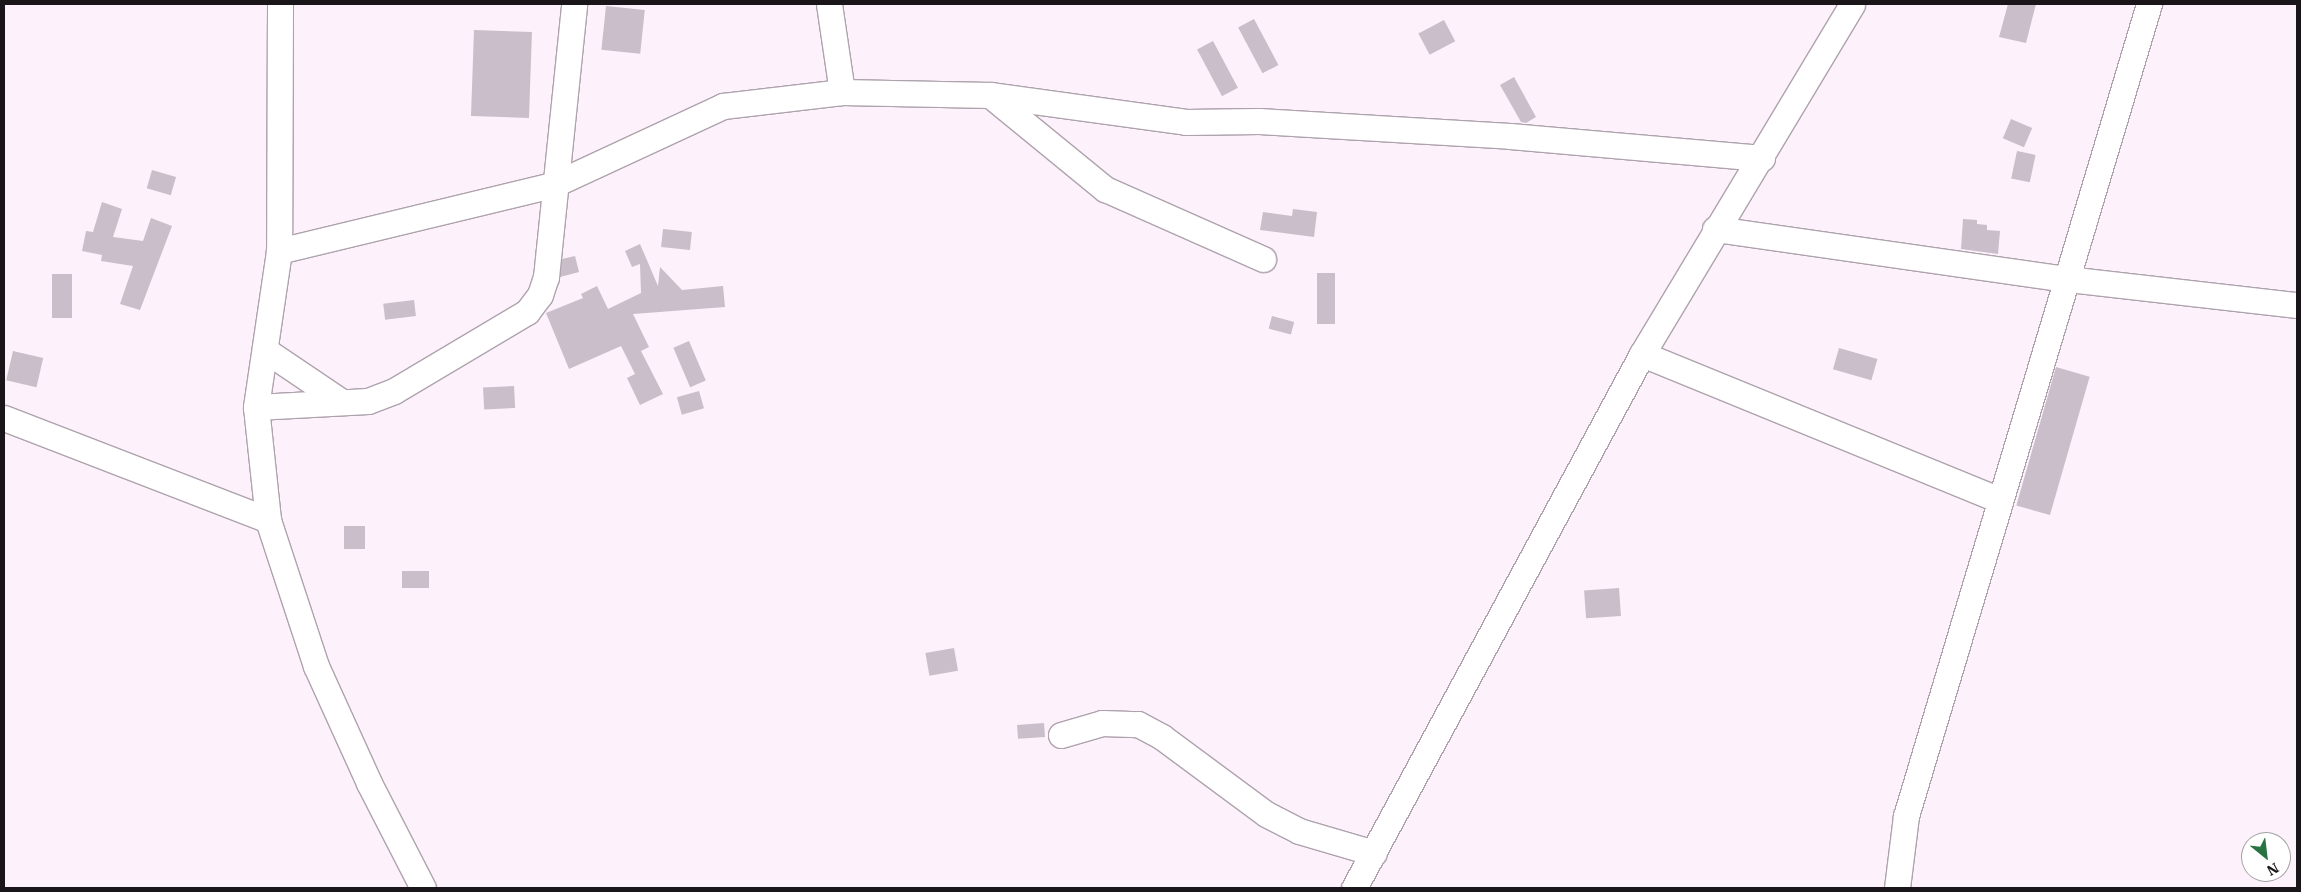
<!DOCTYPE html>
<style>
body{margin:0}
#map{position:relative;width:2301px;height:892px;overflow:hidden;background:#fdf1fc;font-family:"IBM Plex Serif",serif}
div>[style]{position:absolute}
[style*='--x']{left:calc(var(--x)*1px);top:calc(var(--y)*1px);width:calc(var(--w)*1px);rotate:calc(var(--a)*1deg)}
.building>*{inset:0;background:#c9bec9;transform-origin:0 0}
.roads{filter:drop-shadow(1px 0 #aea3ad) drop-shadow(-1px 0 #aea3ad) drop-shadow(0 1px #aea3ad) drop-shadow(0 -1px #aea3ad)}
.minor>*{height:25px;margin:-12.5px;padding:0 12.5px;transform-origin:12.5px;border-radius:12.5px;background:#fff}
span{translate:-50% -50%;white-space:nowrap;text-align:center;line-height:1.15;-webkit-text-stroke:4px #fff;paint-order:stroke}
.frame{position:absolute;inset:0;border:5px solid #191518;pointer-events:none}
.north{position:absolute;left:2241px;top:832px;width:50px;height:50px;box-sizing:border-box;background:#fff;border:1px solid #a3a1a3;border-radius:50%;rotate:151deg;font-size:14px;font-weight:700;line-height:20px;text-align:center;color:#191518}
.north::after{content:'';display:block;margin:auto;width:18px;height:22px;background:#287342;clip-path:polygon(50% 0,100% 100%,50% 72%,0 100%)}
</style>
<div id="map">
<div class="building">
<div style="clip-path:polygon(2008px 4px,2036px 4px,2026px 43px,1999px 37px)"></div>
<div style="left:606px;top:6px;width:39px;height:44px;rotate:6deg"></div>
<div style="left:1254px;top:19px;width:52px;height:18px;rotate:62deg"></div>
<div style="left:1444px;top:20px;width:24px;height:29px;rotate:62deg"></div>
<div style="left:474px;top:30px;width:58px;height:86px;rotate:2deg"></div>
<div style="left:1213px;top:41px;width:53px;height:18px;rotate:62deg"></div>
<div style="clip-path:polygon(1514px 77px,1536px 117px,1526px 123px,1521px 122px,1500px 85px)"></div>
<div style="left:2011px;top:119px;width:23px;height:21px;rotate:23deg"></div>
<div style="left:2017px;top:151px;width:19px;height:28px;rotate:12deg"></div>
<div style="left:152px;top:170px;width:25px;height:19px;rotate:16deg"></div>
<div style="clip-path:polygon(102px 202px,122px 209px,113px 237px,143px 241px,151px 218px,172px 226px,140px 310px,120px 304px,133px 266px,101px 261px,102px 255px,82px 251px,86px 231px,93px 232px)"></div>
<div style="clip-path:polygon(1293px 209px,1317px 212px,1314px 237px,1260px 230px,1263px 212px,1292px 216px)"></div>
<div style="clip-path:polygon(1963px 219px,1977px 220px,1977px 224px,1987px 225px,1987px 230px,2000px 231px,1998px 254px,1961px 249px)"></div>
<div style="left:663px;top:229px;width:29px;height:18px;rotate:6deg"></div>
<div style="clip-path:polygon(640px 244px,658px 286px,660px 267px,682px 290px,723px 286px,725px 307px,633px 314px,649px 347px,641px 351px,663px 394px,640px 405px,627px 378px,635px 374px,621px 346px,569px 369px,546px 313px,583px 298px,581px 294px,597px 286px,608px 309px,641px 293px,640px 264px,632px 267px,625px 251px)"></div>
<div style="clip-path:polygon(575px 256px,579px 272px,560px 277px,562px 259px)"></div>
<div style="left:1317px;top:273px;width:18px;height:51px"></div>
<div style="left:52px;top:274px;width:20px;height:44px"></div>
<div style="left:414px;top:300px;width:16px;height:31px;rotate:83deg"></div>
<div style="left:1272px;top:316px;width:23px;height:13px;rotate:15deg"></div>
<div style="left:689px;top:341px;width:43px;height:17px;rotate:67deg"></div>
<div style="left:1839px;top:348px;width:40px;height:22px;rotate:16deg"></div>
<div style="left:13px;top:351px;width:31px;height:30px;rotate:13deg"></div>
<div style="left:2056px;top:367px;width:35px;height:144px;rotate:16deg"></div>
<div style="left:514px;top:386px;width:22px;height:31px;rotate:87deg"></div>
<div style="left:699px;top:391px;width:18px;height:23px;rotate:74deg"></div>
<div style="left:344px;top:526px;width:21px;height:23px"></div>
<div style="left:402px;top:571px;width:27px;height:17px"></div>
<div style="left:1619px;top:588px;width:28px;height:35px;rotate:86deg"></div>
<div style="left:954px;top:648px;width:23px;height:29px;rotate:80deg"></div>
<div style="left:1044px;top:723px;width:14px;height:27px;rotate:86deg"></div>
</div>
<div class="roads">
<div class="minor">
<div style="--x:280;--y:4;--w:247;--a:90.2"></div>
<div style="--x:279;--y:251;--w:158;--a:98.4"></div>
<div style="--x:256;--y:407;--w:114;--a:83.9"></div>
<div style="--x:268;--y:520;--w:154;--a:71.8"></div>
<div style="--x:316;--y:666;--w:128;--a:65.6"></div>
<div style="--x:369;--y:783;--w:118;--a:62.8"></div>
<div style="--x:829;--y:4;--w:89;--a:81.6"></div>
<div style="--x:990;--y:95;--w:149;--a:39.3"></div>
<div style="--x:1105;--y:189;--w:173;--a:23.9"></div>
<div style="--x:1715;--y:229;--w:357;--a:8.1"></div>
<div style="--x:2068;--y:279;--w:230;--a:6.5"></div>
<div style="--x:279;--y:251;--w:284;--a:-13.6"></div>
<div style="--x:555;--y:184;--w:185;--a:-24.9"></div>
<div style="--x:723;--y:106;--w:120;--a:-6.7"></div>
<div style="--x:842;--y:92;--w:148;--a:1.2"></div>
<div style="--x:990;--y:95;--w:198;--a:7.8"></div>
<div style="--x:1186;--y:122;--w:73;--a:-0.8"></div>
<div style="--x:1259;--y:121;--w:251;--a:3.4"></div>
<div style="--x:1510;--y:136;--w:253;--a:5"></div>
<div style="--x:265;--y:350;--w:93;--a:34"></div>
<div style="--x:1642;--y:354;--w:386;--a:22.2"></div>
<div style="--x:256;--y:407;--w:112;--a:-3.1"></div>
<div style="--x:368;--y:401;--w:28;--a:-21"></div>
<div style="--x:394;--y:391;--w:155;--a:-30.7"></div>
<div style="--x:527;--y:312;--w:21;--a:-53"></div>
<div style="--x:540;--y:295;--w:19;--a:-72"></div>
<div style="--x:546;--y:277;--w:274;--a:-84.1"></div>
<div style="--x:4;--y:418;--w:283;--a:21.1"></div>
<div style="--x:1061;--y:735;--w:43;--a:-16.3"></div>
<div style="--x:1102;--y:723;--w:36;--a:2"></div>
<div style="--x:1138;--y:724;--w:27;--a:28"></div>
<div style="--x:1162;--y:737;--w:129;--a:36.5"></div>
<div style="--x:1266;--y:814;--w:37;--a:27"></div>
<div style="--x:1299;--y:831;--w:78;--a:16.3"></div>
<div style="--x:1354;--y:888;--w:607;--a:-61.66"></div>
<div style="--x:1642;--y:354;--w:408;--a:-59"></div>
<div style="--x:1897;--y:888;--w:73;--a:-82.9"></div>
<div style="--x:1906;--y:816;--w:848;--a:-73.34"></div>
</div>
</div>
<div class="frame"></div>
<div class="north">N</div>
</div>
